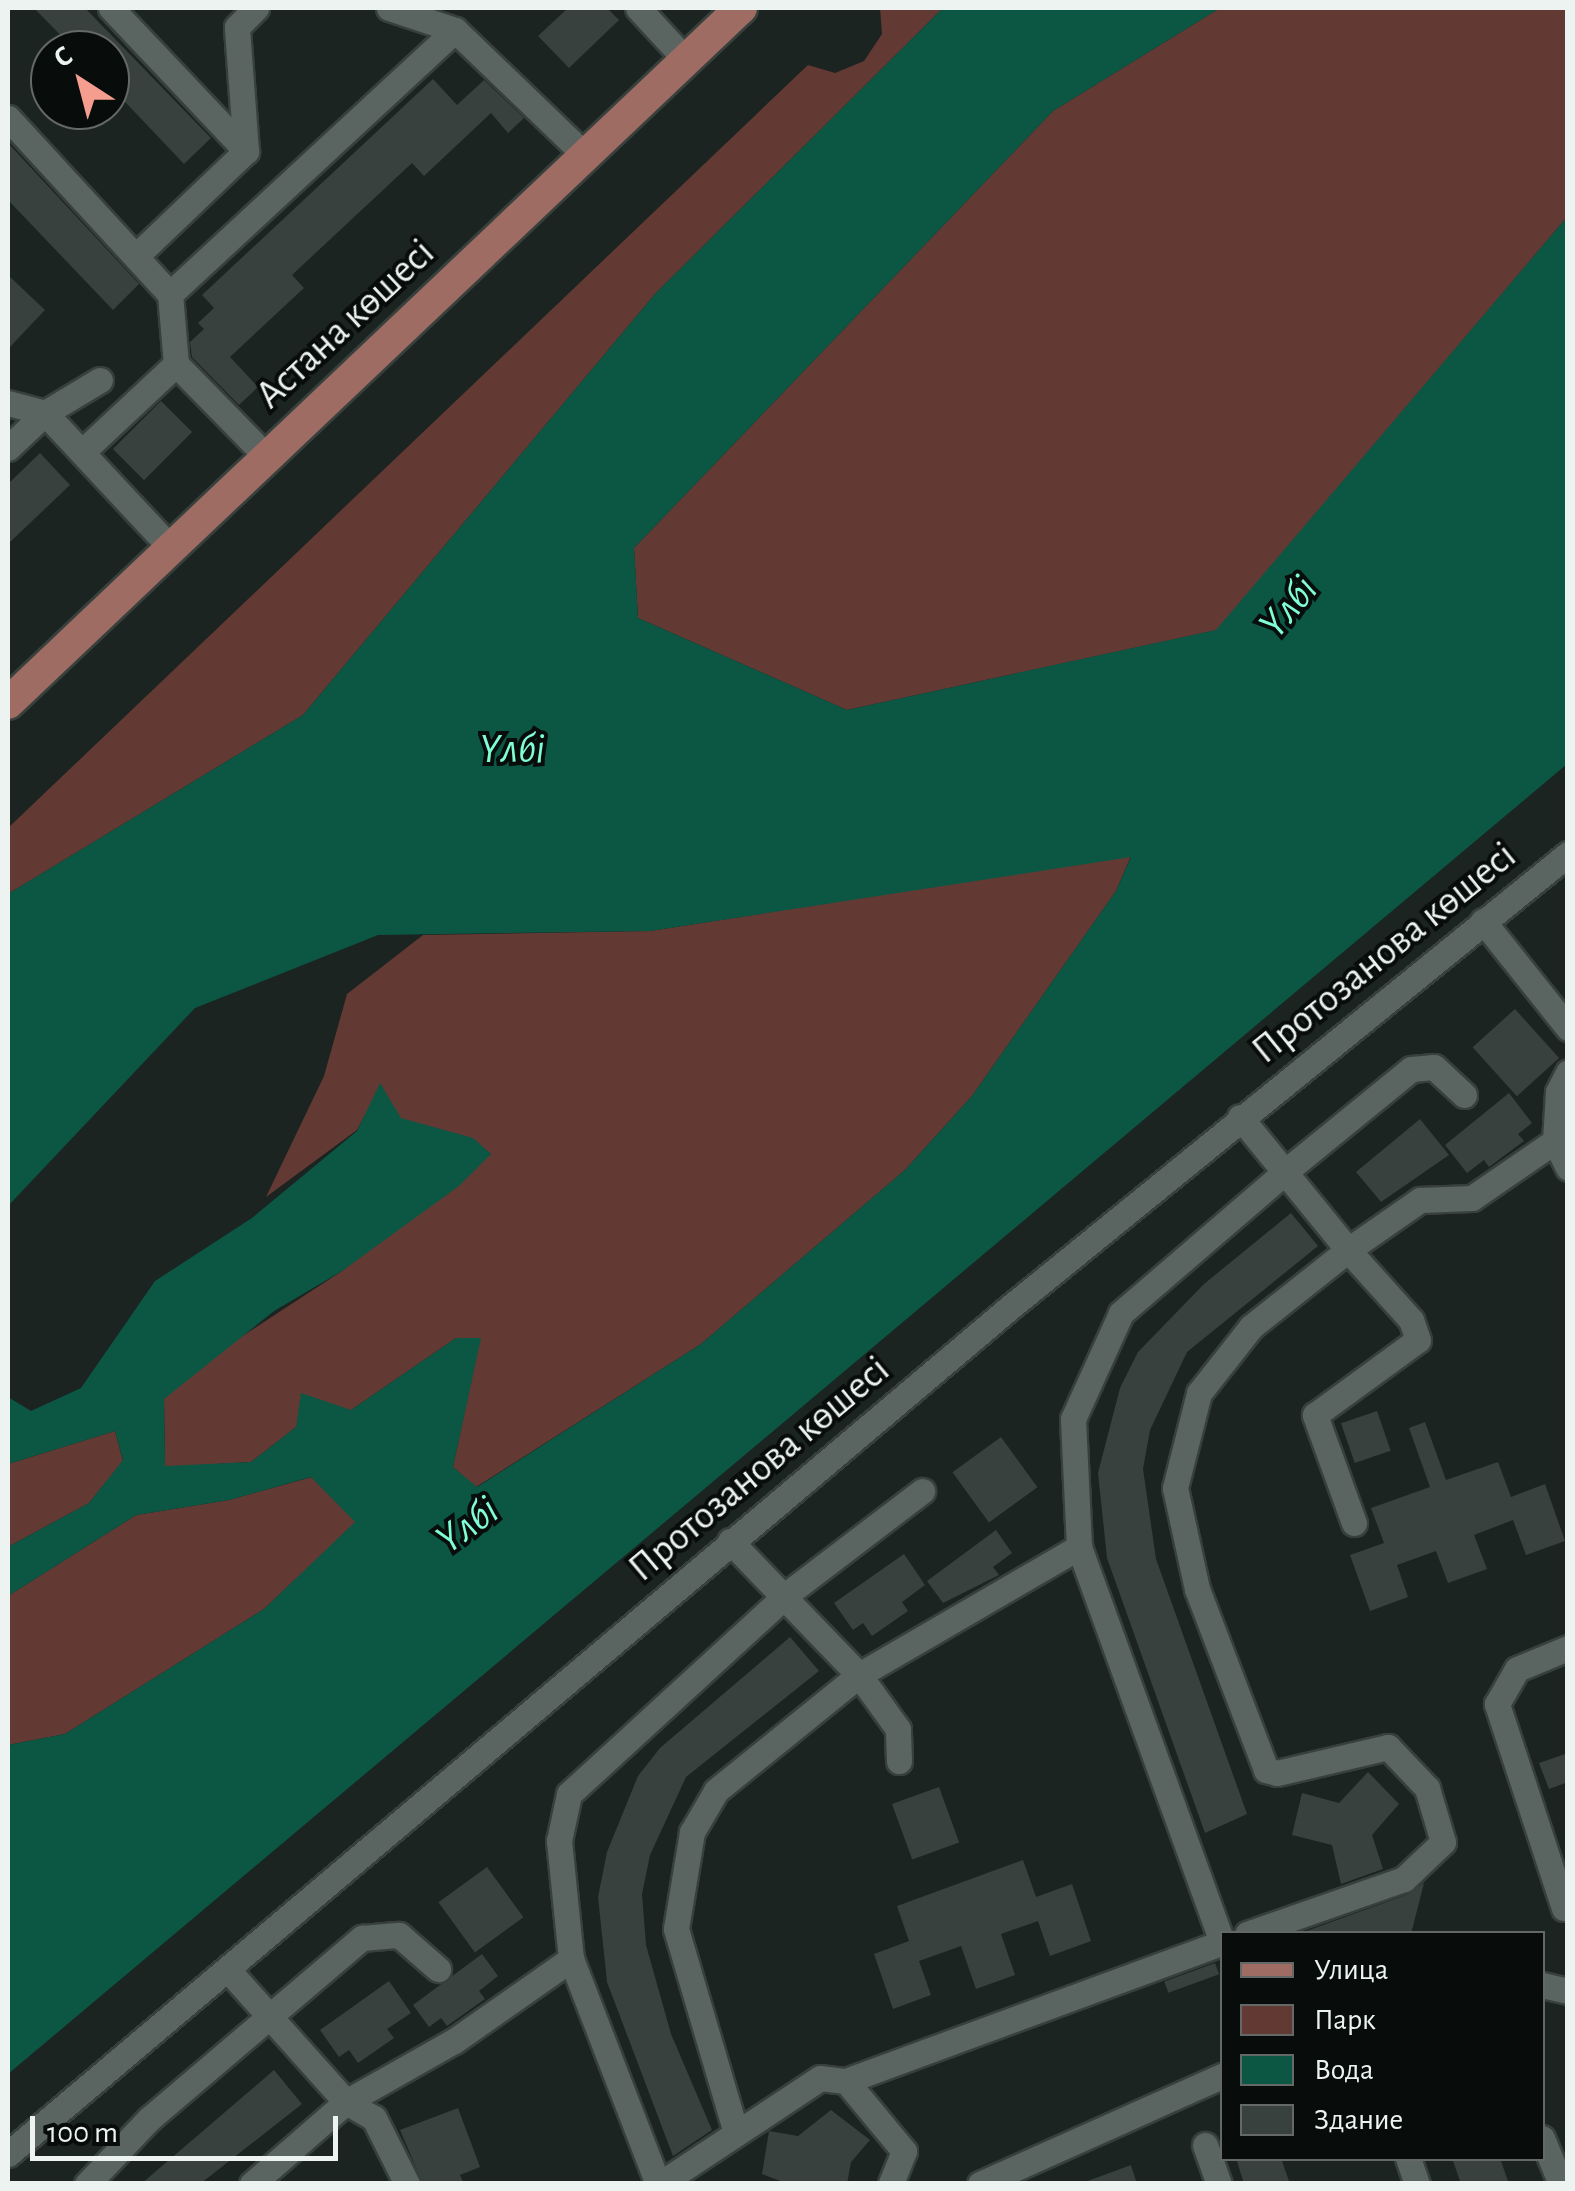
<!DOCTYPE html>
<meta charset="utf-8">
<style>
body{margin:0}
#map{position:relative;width:1575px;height:2191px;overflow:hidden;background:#1b2420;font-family:"Alegreya Sans",sans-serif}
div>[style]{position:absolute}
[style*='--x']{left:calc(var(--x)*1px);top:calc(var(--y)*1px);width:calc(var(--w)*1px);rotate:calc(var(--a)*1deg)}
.green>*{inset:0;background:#633933}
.water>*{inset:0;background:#0b5744}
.building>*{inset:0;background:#38413e;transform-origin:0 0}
.roads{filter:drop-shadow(2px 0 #38403d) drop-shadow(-2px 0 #38403d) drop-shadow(0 2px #38403d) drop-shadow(0 -2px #38403d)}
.minor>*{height:25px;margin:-12.5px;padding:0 12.5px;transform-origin:12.5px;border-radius:12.5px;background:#5a6561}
.major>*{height:32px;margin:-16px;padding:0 16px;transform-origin:16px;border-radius:16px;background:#9f6c63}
span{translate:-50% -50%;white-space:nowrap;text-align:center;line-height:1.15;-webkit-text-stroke:8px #080c0b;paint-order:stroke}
.street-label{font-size:40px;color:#edf3f0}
.water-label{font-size:42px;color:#81fdd5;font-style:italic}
.frame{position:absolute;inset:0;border:10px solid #edf3f0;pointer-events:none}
.legend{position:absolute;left:1220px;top:1931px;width:325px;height:230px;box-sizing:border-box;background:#080c0b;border:2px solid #646867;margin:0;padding:12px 18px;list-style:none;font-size:30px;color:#edf3f0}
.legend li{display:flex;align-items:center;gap:20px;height:50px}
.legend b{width:50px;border:2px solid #646867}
.north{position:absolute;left:30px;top:30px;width:100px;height:100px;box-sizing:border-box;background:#080c0b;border:2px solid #646867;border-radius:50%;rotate:324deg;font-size:28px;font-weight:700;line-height:40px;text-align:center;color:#edf3f0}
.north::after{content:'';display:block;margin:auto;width:35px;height:45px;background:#f59d8f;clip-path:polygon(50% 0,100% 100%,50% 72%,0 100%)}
.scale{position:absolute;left:30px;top:2116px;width:308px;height:45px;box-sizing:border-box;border:5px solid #edf3f0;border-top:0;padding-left:12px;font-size:30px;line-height:35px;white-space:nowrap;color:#edf3f0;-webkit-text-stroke:8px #080c0b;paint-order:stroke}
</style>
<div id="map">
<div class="green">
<div style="clip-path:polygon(880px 8px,943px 8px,655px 294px,303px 715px,8px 894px,8px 828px,808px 65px,835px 73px,864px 61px,882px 34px)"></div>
<div style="clip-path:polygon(1220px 8px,1567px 8px,1567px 217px,1217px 630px,847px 710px,638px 618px,634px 548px,1053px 111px)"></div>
<div style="clip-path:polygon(1131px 856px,1116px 891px,972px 1096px,905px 1170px,701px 1344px,476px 1487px,453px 1467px,480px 1339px,456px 1338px,351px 1410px,296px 1427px,251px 1462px,165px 1467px,164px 1399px,206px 1360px,342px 1271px,491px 1154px,472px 1138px,400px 1119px,381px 1085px,357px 1130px,266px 1197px,324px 1076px,347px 994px,423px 935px,650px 931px)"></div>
<div style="clip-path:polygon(115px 1431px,123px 1461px,89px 1503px,8px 1547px,8px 1464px)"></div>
<div style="clip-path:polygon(312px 1477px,356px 1522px,264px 1609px,65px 1734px,8px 1745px,8px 1596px,136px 1515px,229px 1500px)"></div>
</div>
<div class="water">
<div style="clip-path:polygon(943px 8px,1220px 8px,1053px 111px,634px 548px,638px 618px,847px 710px,1216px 630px,1567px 217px,1567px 764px,8px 2074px,8px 1745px,65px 1734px,264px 1609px,355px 1522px,311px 1477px,229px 1500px,136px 1515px,8px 1596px,8px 1547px,89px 1503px,123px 1460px,115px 1431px,8px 1464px,8px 1397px,31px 1411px,81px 1388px,155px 1281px,252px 1218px,357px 1131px,380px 1083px,401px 1118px,473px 1138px,491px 1154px,459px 1186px,342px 1271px,274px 1311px,164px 1399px,165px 1466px,251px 1462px,296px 1427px,301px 1393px,351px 1410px,456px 1338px,481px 1338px,453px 1467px,477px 1487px,701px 1344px,905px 1170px,972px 1096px,1116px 891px,1131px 857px,650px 931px,378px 935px,195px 1008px,8px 1206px,8px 894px,303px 715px,655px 294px)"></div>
</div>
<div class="building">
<div style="clip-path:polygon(34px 8px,85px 8px,211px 138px,184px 164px,110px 86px,110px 50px,75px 50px)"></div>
<div style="clip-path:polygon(568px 8px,607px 8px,619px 20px,569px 68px,538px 36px)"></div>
<div style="clip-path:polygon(433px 79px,457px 105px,484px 80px,524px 118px,508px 133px,491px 113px,424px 176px,412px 163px,292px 275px,304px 288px,230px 357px,258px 387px,239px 405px,192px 357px,190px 342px,204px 329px,198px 323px,214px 308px,202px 295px)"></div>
<div style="clip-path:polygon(8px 143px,139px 284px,113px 310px,8px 200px)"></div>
<div style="clip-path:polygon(8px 275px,45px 310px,8px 349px)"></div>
<div style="left:161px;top:401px;width:44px;height:68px;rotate:45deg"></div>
<div style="clip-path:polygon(40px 453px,70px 485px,8px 544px,8px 484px)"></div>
<div style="left:1515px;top:1009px;width:66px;height:57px;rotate:48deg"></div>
<div style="clip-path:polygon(1509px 1093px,1532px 1123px,1518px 1134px,1524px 1141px,1489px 1167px,1484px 1160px,1467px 1173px,1445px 1145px)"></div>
<div style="clip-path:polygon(1420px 1119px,1449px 1155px,1381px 1202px,1356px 1172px)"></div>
<div style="clip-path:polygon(1291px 1213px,1318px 1246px,1187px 1352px,1150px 1430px,1143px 1469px,1156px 1559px,1247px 1814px,1205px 1833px,1107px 1558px,1098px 1473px,1120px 1388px,1138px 1352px,1204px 1284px)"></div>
<div style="left:1377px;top:1411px;width:42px;height:38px;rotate:71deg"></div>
<div style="clip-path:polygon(1425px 1422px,1446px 1480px,1498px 1462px,1511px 1497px,1545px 1484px,1565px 1541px,1526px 1555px,1513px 1520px,1474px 1535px,1487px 1569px,1448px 1583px,1436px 1551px,1397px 1565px,1408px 1597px,1370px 1611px,1350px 1555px,1384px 1543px,1371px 1508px,1430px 1487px,1409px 1428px)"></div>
<div style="left:1001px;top:1437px;width:62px;height:60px;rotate:54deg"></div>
<div style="clip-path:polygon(996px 1530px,1012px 1553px,993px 1567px,999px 1575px,943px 1603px,927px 1581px)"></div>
<div style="clip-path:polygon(904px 1554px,925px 1585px,902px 1602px,908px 1611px,872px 1636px,863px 1623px,853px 1630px,834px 1603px)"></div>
<div style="clip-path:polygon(790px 1637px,819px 1671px,686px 1777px,650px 1855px,642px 1894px,646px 1945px,671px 2034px,712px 2130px,673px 2156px,607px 1982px,598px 1897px,607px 1852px,638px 1776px,660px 1748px)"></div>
<div style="clip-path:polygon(1568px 1753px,1568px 1782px,1549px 1789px,1539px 1763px)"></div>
<div style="clip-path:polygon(1368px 1772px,1399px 1804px,1372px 1835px,1383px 1869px,1341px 1884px,1332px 1845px,1292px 1835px,1302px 1793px,1339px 1803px)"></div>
<div style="left:939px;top:1787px;width:59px;height:50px;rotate:70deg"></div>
<div style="clip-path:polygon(1023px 1860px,1036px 1897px,1072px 1884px,1091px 1941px,1050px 1956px,1038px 1921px,1001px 1934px,1015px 1975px,976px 1989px,961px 1946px,919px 1961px,931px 1995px,893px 2009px,874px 1954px,909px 1941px,897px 1906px)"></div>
<div style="left:487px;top:1867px;width:62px;height:60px;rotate:54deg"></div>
<div style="clip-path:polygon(1424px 1883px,1411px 1934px,1298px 1934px,1409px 1894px)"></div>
<div style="clip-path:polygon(482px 1954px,498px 1976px,479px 1991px,485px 1999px,447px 2026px,441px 2018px,429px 2027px,413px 2005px)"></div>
<div style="left:1215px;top:1963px;width:12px;height:54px;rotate:70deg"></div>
<div style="clip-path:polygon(389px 1981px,411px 2013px,387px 2029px,394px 2038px,358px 2063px,349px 2050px,339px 2057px,320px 2030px)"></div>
<div style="clip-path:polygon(274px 2070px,302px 2104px,200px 2184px,141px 2184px)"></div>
<div style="clip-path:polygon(458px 2108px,480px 2167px,460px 2175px,464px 2184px,423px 2184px,400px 2130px)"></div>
<div style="clip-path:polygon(831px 2110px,870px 2140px,851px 2162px,847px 2184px,788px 2184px,762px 2174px,769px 2131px,798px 2136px)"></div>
<div style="clip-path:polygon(1236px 2158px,1281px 2158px,1290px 2184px,1244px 2184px)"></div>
<div style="clip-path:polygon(1452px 2158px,1500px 2158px,1509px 2184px,1461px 2184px)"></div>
<div style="clip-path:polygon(1131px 2165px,1137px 2184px,1085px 2184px,1085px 2182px)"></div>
</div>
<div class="roads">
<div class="minor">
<div style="--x:111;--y:8;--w:197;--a:46.6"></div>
<div style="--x:246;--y:151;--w:151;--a:136.3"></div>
<div style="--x:389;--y:8;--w:70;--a:18.4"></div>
<div style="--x:455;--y:30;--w:180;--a:43.9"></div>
<div style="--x:638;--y:8;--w:71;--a:47.3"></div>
<div style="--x:8;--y:118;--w:239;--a:47.4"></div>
<div style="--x:170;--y:294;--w:70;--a:85.1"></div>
<div style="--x:176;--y:364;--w:130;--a:45.6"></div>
<div style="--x:246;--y:151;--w:124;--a:-94.2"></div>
<div style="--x:237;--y:27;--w:27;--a:-45"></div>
<div style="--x:170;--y:294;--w:388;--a:-42.8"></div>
<div style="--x:8;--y:403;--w:38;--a:15"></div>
<div style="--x:45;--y:413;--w:64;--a:-31"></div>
<div style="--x:8;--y:448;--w:51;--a:-43.4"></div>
<div style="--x:45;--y:413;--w:185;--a:47"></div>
<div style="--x:82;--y:452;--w:129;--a:-43.1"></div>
<div style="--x:1483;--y:921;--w:137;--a:51.5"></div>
<div style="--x:1240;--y:1117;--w:171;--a:50.9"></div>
<div style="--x:1348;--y:1250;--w:124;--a:141.6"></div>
<div style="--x:1251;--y:1327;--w:84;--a:128.2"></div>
<div style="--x:1199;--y:1393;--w:98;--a:104.2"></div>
<div style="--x:1175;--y:1488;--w:103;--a:77.7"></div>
<div style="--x:1197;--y:1589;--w:194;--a:69.1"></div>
<div style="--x:1266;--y:1770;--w:11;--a:15"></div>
<div style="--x:1277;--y:1773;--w:114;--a:-13.2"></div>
<div style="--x:1388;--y:1747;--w:57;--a:46.4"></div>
<div style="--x:1427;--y:1788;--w:56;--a:73.5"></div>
<div style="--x:1443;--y:1842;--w:54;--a:136.5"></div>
<div style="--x:1404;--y:1879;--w:166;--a:160.7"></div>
<div style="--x:1555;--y:1141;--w:30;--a:64"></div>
<div style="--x:1354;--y:1523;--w:115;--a:-109.9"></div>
<div style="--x:1315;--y:1415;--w:127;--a:-36.1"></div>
<div style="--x:1418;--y:1340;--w:21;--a:-109"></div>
<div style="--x:1411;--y:1320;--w:94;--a:-132"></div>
<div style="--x:1348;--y:1250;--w:88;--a:-34.8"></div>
<div style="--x:1420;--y:1200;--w:52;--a:-2.2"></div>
<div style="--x:1472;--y:1198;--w:101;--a:-34.5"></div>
<div style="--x:1555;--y:1141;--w:49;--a:-86.5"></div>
<div style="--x:1558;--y:1092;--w:22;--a:-63"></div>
<div style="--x:730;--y:1541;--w:186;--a:46.1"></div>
<div style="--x:859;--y:1675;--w:184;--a:141"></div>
<div style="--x:716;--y:1791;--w:48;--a:120.3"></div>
<div style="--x:692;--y:1832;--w:98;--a:99.4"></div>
<div style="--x:676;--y:1929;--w:213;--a:73.6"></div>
<div style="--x:899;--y:1761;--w:32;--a:-92"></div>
<div style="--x:898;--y:1729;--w:67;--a:-125.8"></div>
<div style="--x:859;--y:1675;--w:255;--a:-30.2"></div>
<div style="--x:1564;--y:1908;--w:215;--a:-108.2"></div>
<div style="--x:1497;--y:1704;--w:40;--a:-60.3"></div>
<div style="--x:1517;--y:1669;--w:55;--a:-22.4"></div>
<div style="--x:1222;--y:1942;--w:420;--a:-109.9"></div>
<div style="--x:1079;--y:1547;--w:128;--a:-92.7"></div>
<div style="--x:1073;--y:1419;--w:116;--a:-65.6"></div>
<div style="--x:1121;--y:1313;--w:218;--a:-40.7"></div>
<div style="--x:1286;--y:1171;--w:161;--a:-39.2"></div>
<div style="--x:1411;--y:1069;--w:23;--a:-5"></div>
<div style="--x:1434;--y:1067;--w:41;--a:43"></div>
<div style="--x:228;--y:1970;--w:177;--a:48.2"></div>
<div style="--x:346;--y:2102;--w:32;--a:30"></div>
<div style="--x:374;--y:2118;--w:74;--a:63.4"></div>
<div style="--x:1542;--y:1985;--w:27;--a:13"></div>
<div style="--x:846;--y:2081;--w:400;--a:-20.2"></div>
<div style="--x:1542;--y:2138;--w:50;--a:67.6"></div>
<div style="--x:1205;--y:2145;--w:41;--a:70.3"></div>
<div style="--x:8;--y:2154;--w:1317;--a:-40.2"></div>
<div style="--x:1014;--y:1304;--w:714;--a:-39.09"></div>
<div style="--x:1408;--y:2158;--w:28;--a:71"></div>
<div style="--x:87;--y:2184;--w:90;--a:-46.4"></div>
<div style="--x:149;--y:2119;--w:280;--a:-40.4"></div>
<div style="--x:362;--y:1938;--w:37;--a:-5"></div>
<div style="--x:399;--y:1935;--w:52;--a:41.1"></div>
<div style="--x:252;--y:2184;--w:125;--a:-41.1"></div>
<div style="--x:346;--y:2102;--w:124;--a:-29.5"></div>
<div style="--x:454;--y:2041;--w:143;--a:-35"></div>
<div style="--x:658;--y:2184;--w:241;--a:-111.1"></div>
<div style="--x:571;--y:1959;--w:119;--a:-95.8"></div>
<div style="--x:559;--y:1841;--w:48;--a:-78"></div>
<div style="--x:569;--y:1794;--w:296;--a:-42.5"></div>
<div style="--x:787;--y:1594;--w:170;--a:-37.3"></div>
<div style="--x:660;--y:2184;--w:192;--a:-33.5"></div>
<div style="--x:820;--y:2078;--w:26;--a:7"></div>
<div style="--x:846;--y:2081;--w:91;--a:50.4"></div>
<div style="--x:904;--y:2151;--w:35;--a:112"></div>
<div style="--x:980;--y:2184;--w:265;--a:-24.1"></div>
</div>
<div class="major">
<div style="--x:8;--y:703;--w:1010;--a:-43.48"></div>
</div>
</div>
<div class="street-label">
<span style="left:345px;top:324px;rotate:-43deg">Астана көшесі</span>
<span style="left:1384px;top:953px;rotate:-39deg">Протозанова көшесі</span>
<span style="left:759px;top:1469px;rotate:-40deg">Протозанова көшесі</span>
</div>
<div class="water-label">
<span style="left:1288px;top:607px;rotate:-50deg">Үлбі</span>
<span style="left:512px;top:749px">Үлбі</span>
<span style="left:467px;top:1525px;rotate:-36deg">Үлбі</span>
</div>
<div class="frame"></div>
<ul class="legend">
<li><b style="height:12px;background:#9f6c63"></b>Улица</li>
<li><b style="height:28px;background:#633933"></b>Парк</li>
<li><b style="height:28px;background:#0b5744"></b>Вода</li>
<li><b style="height:28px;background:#38413e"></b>Здание</li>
</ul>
<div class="north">С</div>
<div class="scale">100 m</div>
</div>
